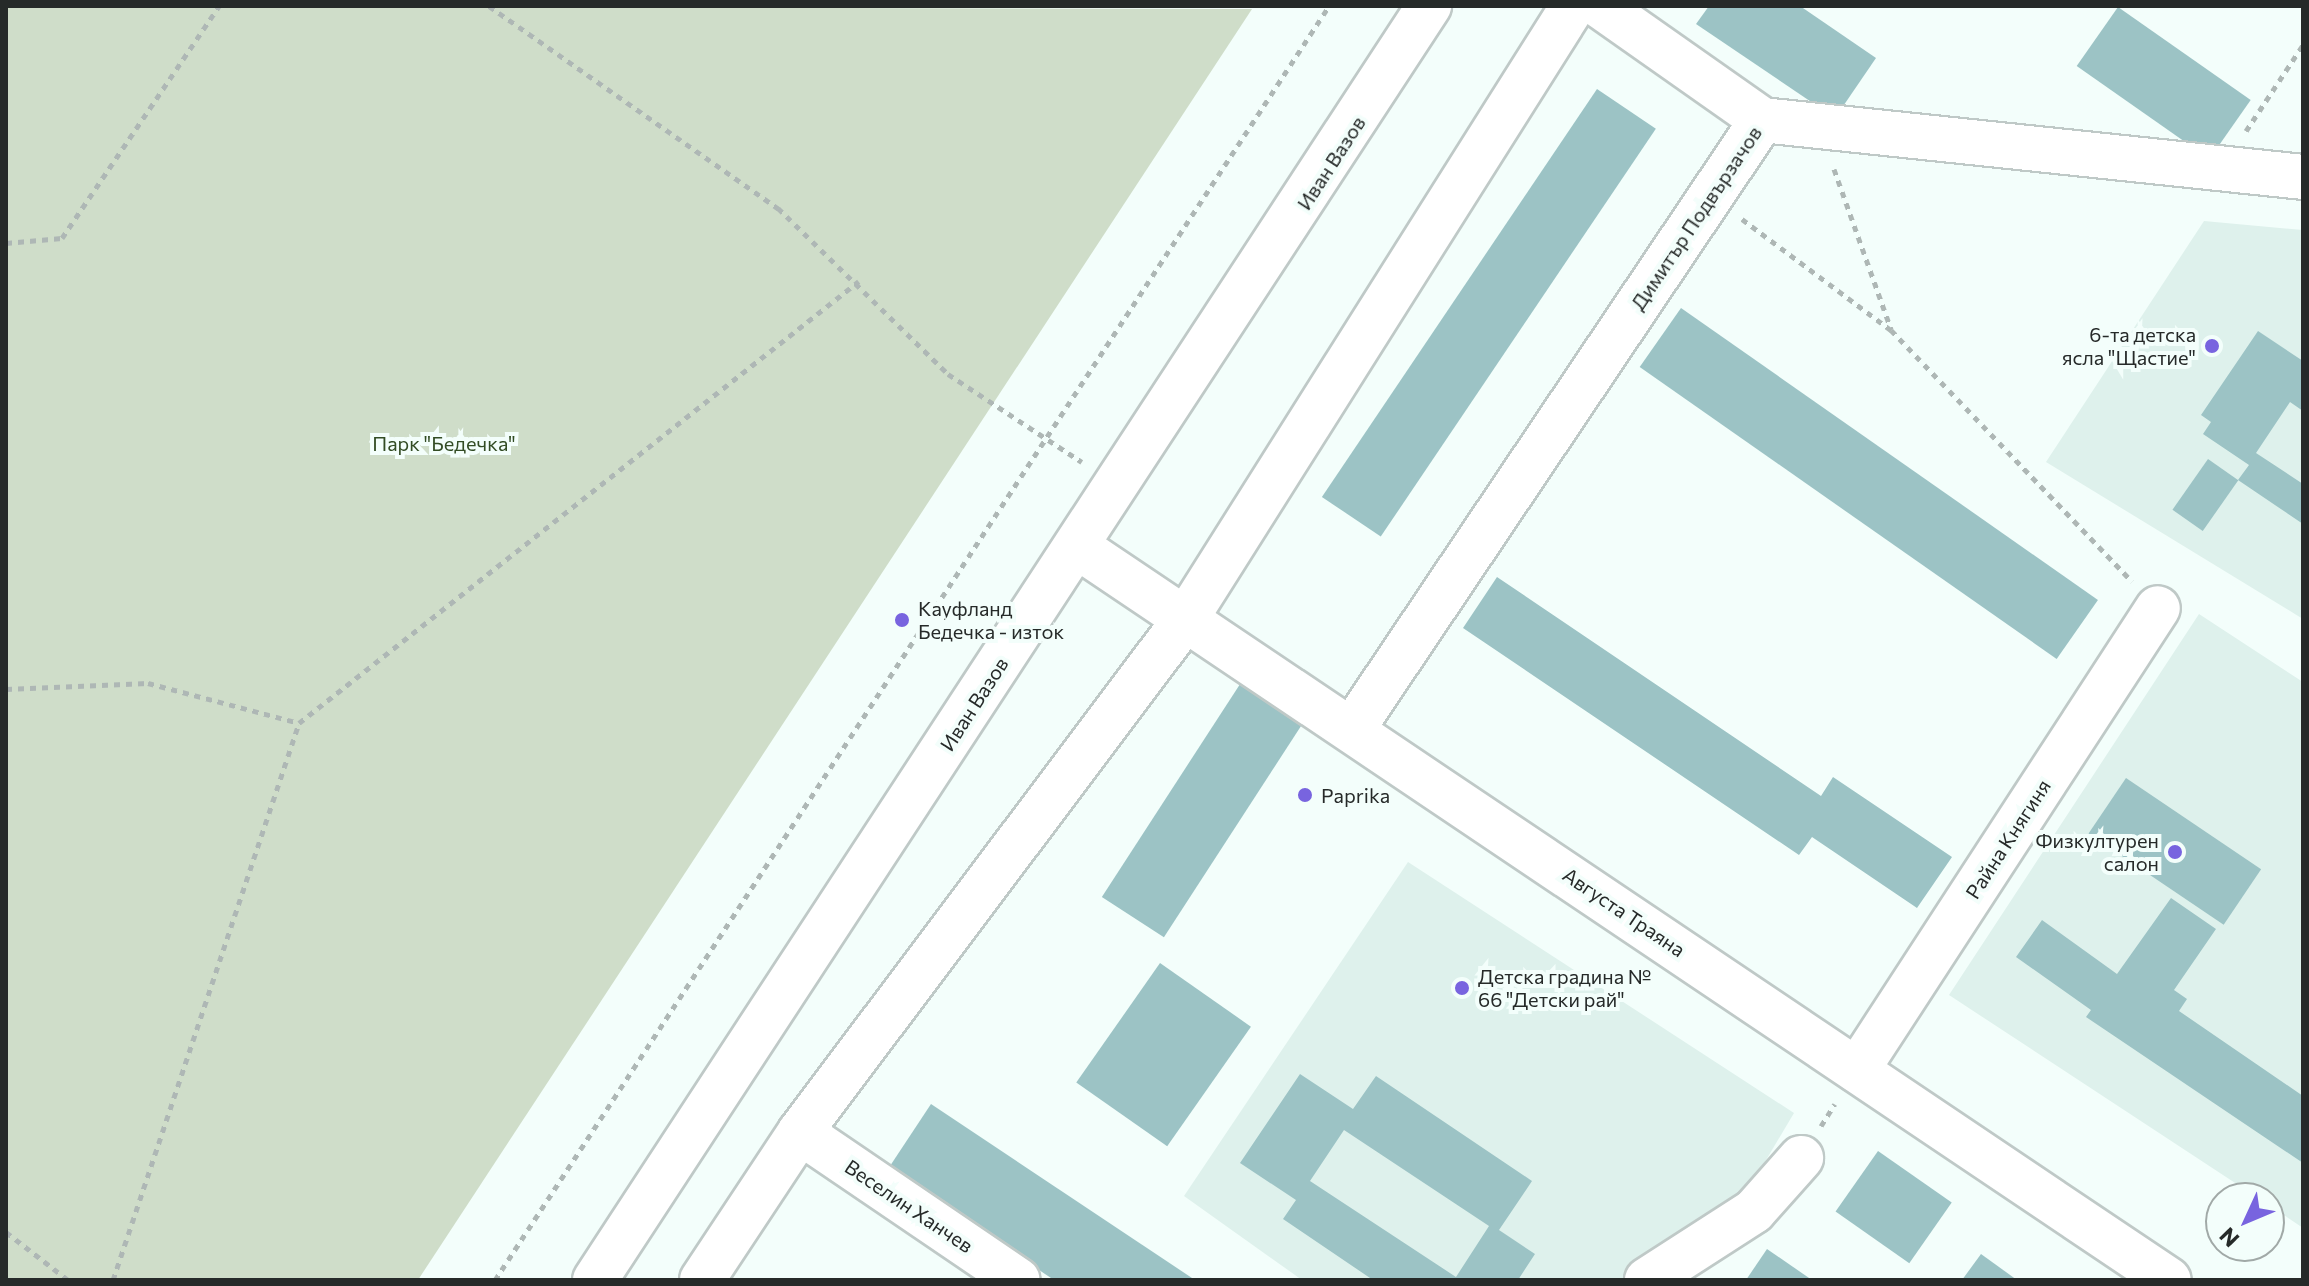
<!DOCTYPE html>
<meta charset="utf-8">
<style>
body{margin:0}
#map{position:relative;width:2309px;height:1286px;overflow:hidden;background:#f3fefb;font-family:Commissioner,sans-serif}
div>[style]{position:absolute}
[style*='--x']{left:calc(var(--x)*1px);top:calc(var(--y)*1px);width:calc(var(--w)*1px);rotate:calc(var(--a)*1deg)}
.built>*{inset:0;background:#def1ec}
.green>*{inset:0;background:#cfddc9}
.building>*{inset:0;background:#9cc3c5;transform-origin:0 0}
.path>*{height:5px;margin-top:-2.5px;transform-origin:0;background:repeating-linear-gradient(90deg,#aeb7b5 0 6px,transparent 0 12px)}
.roads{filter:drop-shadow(2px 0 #bfc9c7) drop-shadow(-2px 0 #bfc9c7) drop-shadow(0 2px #bfc9c7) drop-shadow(0 -2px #bfc9c7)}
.minor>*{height:44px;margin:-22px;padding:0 22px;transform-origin:22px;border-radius:22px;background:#fff}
.major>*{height:44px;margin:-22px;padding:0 22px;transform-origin:22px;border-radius:22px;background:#fff}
.dots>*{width:22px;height:22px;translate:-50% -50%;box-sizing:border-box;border:4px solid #f3fefb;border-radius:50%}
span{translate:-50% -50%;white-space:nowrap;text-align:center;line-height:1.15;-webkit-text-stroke:8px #f3fefb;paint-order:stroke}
.street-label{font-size:20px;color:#262a29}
.poi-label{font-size:20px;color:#262a29}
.right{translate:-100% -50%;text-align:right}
.left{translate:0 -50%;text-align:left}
.park-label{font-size:20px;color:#324c24}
.frame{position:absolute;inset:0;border:8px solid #262a29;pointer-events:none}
.north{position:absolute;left:2205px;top:1182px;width:80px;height:80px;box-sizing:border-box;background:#f3fefb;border:2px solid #a1a9a7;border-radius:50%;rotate:226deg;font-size:22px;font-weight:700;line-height:32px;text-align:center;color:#262a29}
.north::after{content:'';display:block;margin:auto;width:28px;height:36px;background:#7864df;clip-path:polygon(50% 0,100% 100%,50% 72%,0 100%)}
</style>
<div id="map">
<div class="built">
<div style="clip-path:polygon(2204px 221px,2303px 230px,2303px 619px,2046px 462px)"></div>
<div style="clip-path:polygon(2199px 614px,2303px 682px,2303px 1228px,2269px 1205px,2269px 1198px,2258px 1198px,1949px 995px)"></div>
<div style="clip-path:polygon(1408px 862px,1794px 1113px,1734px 1214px,1631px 1280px,1302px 1280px,1184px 1196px)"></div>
</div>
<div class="green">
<div style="clip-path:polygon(6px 6px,1252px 9px,418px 1280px,6px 1280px)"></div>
</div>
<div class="building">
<div style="clip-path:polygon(1709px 6px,1800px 6px,1876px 58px,1835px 118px,1696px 24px)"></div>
<div style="left:2118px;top:7px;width:162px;height:72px;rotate:35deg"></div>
<div style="left:1597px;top:89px;width:71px;height:492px;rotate:34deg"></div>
<div style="left:1681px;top:308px;width:509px;height:72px;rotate:35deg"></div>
<div style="clip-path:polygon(2258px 331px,2303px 361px,2303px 411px,2290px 402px,2256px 453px,2303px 484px,2303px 524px,2238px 480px,2249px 465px,2203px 434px,2211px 422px,2201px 415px)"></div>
<div style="left:2208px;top:459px;width:37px;height:62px;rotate:35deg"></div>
<div style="clip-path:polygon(1497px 577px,1821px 796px,1833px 777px,1952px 857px,1917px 908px,1812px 837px,1799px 855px,1463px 628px)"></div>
<div style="left:1244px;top:678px;width:74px;height:261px;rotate:33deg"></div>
<div style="left:2126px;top:778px;width:163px;height:67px;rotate:34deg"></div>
<div style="clip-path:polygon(2171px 898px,2216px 929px,2174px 990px,2187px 999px,2179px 1011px,2303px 1096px,2303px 1163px,2086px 1017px,2091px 1010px,2016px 957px,2042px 920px,2117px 974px)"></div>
<div style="left:1160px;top:963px;width:111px;height:146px;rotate:35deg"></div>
<div style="clip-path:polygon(evenodd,1300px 1074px,1353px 1109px,1376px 1076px,1532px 1181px,1499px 1230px,1535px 1254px,1518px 1280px,1373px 1280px,1283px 1219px,1296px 1200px,1240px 1163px,1300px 1074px,1344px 1130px,1489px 1226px,1456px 1277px,1310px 1181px,1344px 1130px)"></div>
<div style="clip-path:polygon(931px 1104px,1195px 1280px,1054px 1280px,888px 1169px)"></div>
<div style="left:1878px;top:1151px;width:90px;height:74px;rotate:35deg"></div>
<div style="clip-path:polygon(1767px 1249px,1812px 1280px,1746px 1280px)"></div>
<div style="clip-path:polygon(1981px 1254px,2017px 1280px,1962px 1280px)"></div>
</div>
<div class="path">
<div style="--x:489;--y:6;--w:353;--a:35"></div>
<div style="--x:778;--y:208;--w:238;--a:44.3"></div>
<div style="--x:948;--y:374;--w:160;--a:33.3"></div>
<div style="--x:2246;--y:131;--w:103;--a:-56.5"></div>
<div style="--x:1834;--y:169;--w:170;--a:70.4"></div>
<div style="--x:1742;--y:219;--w:186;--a:36.7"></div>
<div style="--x:1891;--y:330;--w:348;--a:46.2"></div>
<div style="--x:6;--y:243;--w:56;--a:-5.1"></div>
<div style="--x:62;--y:238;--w:280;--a:-55.9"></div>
<div style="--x:6;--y:689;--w:142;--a:-2.4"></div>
<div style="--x:148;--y:683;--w:156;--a:14.8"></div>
<div style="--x:1821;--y:1126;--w:26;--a:-58"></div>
<div style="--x:6;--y:1232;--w:78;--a:37.7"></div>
<div style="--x:113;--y:1280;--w:587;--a:-71.53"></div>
<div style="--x:299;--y:723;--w:713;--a:-38.28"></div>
<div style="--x:495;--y:1280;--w:1523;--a:-56.79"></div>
</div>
<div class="roads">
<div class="minor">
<div style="--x:1600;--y:6;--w:198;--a:35.1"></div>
<div style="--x:1078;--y:547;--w:1314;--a:33.9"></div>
<div style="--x:1353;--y:728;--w:733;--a:-56.07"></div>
<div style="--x:1762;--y:120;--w:544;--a:6.01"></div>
<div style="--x:1857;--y:1070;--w:551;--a:-56.92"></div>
<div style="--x:800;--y:1132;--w:263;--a:34.2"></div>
<div style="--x:702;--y:1280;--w:178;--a:-56.5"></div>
<div style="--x:800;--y:1132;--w:644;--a:-53.08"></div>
<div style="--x:1187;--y:617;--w:723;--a:-57.72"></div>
<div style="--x:1647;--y:1280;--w:127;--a:-32.8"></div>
<div style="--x:1754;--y:1211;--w:71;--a:-48.4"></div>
</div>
<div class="major">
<div style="--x:595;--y:1280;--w:1523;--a:-56.79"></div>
</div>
</div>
<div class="dots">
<div style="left:2212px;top:346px;background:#7864df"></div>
<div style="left:902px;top:620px;background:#7864df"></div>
<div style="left:1305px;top:795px;background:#7864df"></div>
<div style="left:2175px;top:852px;background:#7864df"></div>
<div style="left:1462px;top:988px;background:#7864df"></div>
</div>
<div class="street-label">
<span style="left:1331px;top:163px;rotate:-57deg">Иван Вазов</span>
<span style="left:1696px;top:218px;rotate:-56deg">Димитър Подвързачов</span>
<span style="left:974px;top:704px;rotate:-57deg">Иван Вазов</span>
<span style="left:2008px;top:839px;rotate:-57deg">Райна Княгиня</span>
<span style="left:1624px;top:912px;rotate:34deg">Августа Траяна</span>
<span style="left:909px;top:1206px;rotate:34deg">Веселин Ханчев</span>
</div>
<div class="poi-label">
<span class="right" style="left:2196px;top:346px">6-та детска<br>ясла "Щастие"</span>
<span class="left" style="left:918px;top:620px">Кауфланд<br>Бедечка - изток</span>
<span class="left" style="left:1321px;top:795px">Paprika</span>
<span class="right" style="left:2159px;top:852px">Физкултурен<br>салон</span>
<span class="left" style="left:1478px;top:988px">Детска градина №<br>66 "Детски рай"</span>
</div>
<div class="park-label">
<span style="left:444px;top:443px">Парк "Бедечка"</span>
</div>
<div class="frame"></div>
<div class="north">N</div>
</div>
